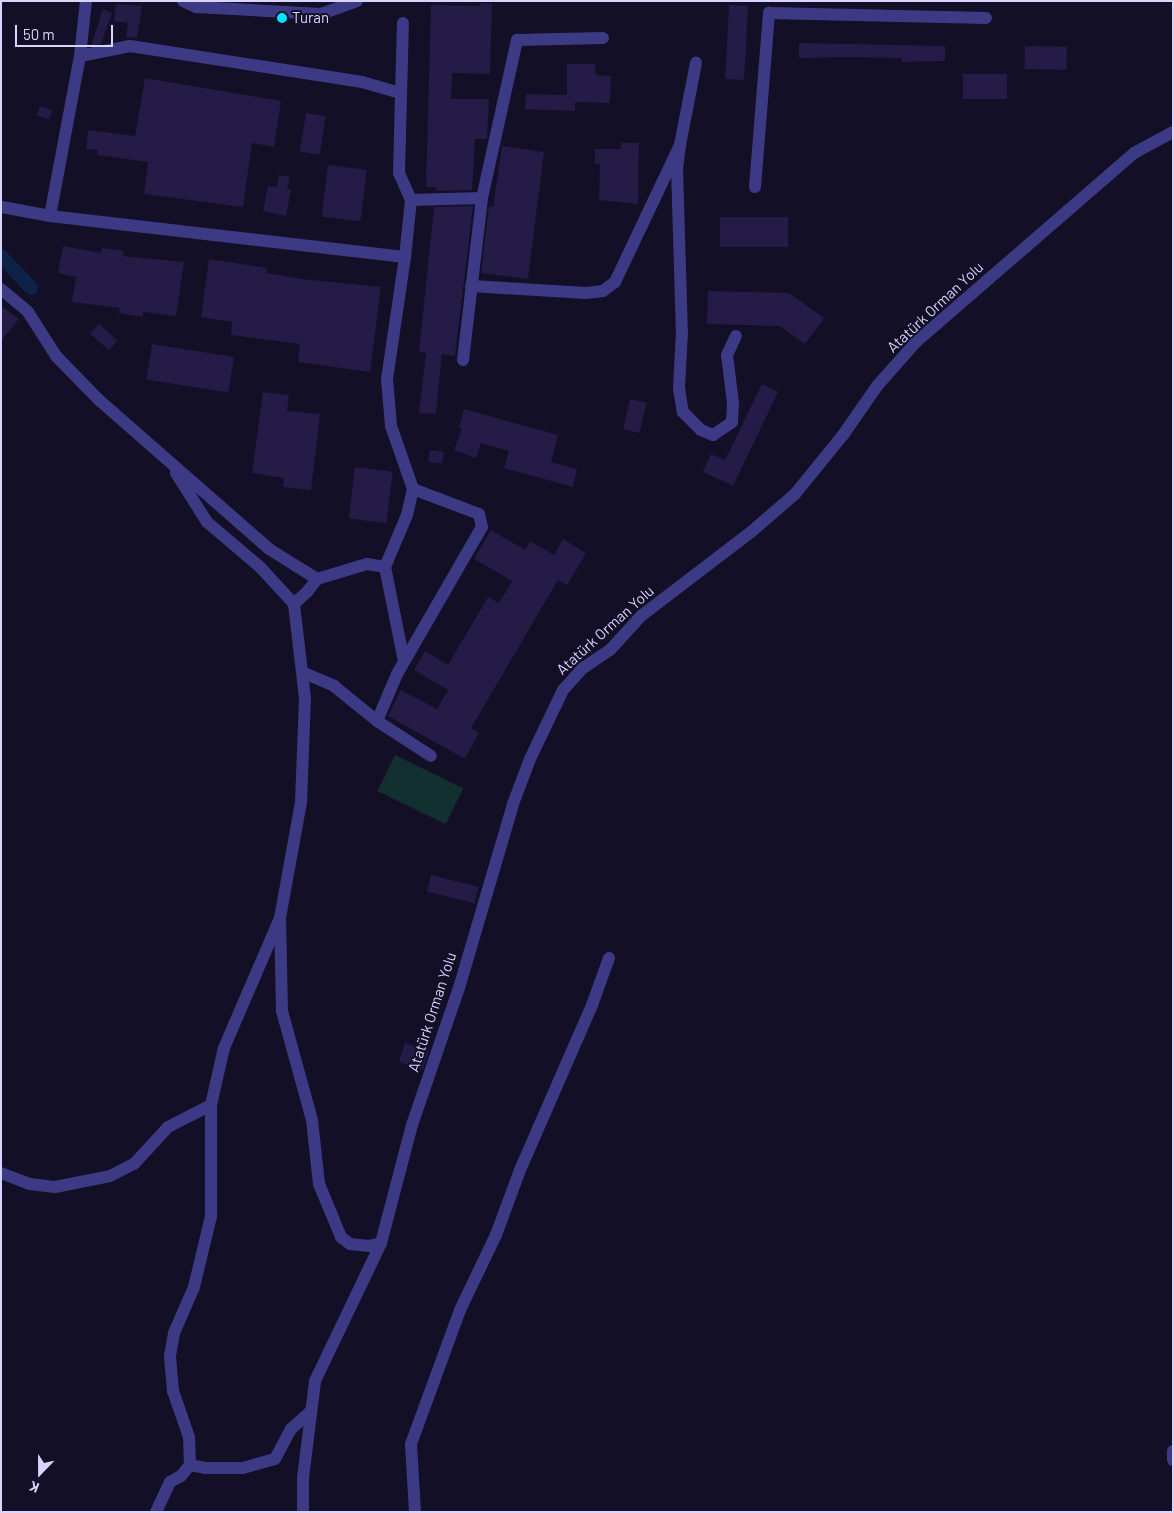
<!DOCTYPE html>
<meta charset="utf-8">
<style>
body{margin:0}
#map{position:relative;width:1174px;height:1513px;overflow:hidden;background:#130f26;font-family:Barlow,sans-serif}
div>[style]{position:absolute}
[style*='--x']{left:calc(var(--x)*1px);top:calc(var(--y)*1px);width:calc(var(--w)*1px);rotate:calc(var(--a)*1deg)}
.green>*{inset:0;background:#12302f;transform-origin:0 0}
.canal>*{height:14px;margin:-7px;padding:0 7px;transform-origin:7px;border-radius:7px;background:#0c2248}
.building>*{inset:0;background:#241b47;transform-origin:0 0}
.minor>*{height:12px;margin:-6px;padding:0 6px;transform-origin:6px;border-radius:6px;background:#3d3a85}
.dots>*{width:14px;height:14px;translate:-50% -50%;box-sizing:border-box;border:2px solid #130f26;border-radius:50%}
span{translate:-50% -50%;white-space:nowrap;text-align:center;line-height:1.15;-webkit-text-stroke:4px #130f26;paint-order:stroke}
.poi-label{font-size:15px;color:#d9d4ff}
.left{translate:0 -50%;text-align:left}
.street-label{font-size:15px;color:#d9d4ff}
.frame{position:absolute;inset:0;border:2px solid #d9d4ff;pointer-events:none}
.north{position:absolute;left:15px;top:1448px;width:50px;height:50px;-webkit-text-stroke:4px #130f26;paint-order:stroke;rotate:202deg;font-size:14px;font-weight:700;line-height:20px;text-align:center;color:#d9d4ff}
.north::after{content:'';display:block;margin:auto;width:18px;height:22px;background:#d9d4ff;clip-path:polygon(50% 0,100% 100%,50% 72%,0 100%)}
.scale{position:absolute;left:15px;top:25px;width:98px;height:22px;box-sizing:border-box;border:2px solid #d9d4ff;border-top:0;padding-left:6px;font-size:15px;line-height:18px;white-space:nowrap;color:#d9d4ff;-webkit-text-stroke:4px #130f26;paint-order:stroke}
</style>
<div id="map">
<div class="green">
<div style="left:395px;top:755px;width:76px;height:40px;rotate:26deg"></div>
</div>
<div class="canal">
<div style="--x:1;--y:256;--w:44;--a:46.8"></div>
</div>
<div class="building">
<div style="clip-path:polygon(480px 3px,492px 4px,490px 74px,452px 73px,451px 99px,489px 99px,487px 139px,475px 139px,472px 190px,436px 191px,437px 187px,426px 187px,431px 5px,480px 6px)"></div>
<div style="clip-path:polygon(116px 4px,142px 6px,137px 38px,126px 37px,128px 23px,114px 21px)"></div>
<div style="left:729px;top:5px;width:19px;height:74px;rotate:3deg"></div>
<div style="clip-path:polygon(103px 9px,112px 13px,101px 44px,91px 46px)"></div>
<div style="clip-path:polygon(799px 43px,945px 46px,945px 61px,902px 62px,902px 58px,848px 57px,799px 58px)"></div>
<div style="left:1025px;top:46px;width:42px;height:23px;rotate:1deg"></div>
<div style="clip-path:polygon(567px 64px,595px 64px,596px 75px,611px 76px,610px 103px,575px 102px,575px 111px,525px 109px,526px 94px,567px 95px)"></div>
<div style="left:963px;top:74px;width:44px;height:25px"></div>
<div style="clip-path:polygon(145px 78px,281px 101px,274px 147px,252px 143px,243px 207px,144px 194px,148px 162px,97px 155px,98px 150px,86px 149px,88px 130px,135px 136px)"></div>
<div style="left:40px;top:106px;width:13px;height:10px;rotate:18deg"></div>
<div style="left:306px;top:113px;width:20px;height:39px;rotate:9deg"></div>
<div style="clip-path:polygon(621px 143px,639px 143px,638px 204px,599px 200px,600px 164px,595px 164px,595px 149px,621px 149px)"></div>
<div style="clip-path:polygon(502px 146px,544px 152px,528px 279px,481px 273px,489px 206px,493px 207px)"></div>
<div style="left:328px;top:165px;width:39px;height:52px;rotate:7deg"></div>
<div style="clip-path:polygon(279px 175px,290px 177px,287px 189px,291px 190px,286px 216px,263px 211px,268px 186px,277px 187px)"></div>
<div style="clip-path:polygon(473px 206px,455px 356px,442px 354px,436px 414px,419px 413px,426px 353px,419px 352px,434px 207px)"></div>
<div style="left:720px;top:217px;width:68px;height:30px"></div>
<div style="clip-path:polygon(63px 246px,101px 253px,102px 248px,124px 251px,123px 256px,184px 262px,176px 316px,143px 312px,143px 317px,119px 313px,120px 308px,72px 302px,76px 277px,58px 273px)"></div>
<div style="clip-path:polygon(209px 259px,267px 268px,266px 273px,302px 279px,381px 287px,370px 372px,298px 362px,300px 344px,231px 335px,232px 322px,201px 317px)"></div>
<div style="clip-path:polygon(708px 291px,789px 293px,824px 318px,805px 344px,780px 326px,707px 324px)"></div>
<div style="clip-path:polygon(1px 306px,19px 319px,1px 341px)"></div>
<div style="left:99px;top:324px;width:25px;height:13px;rotate:42deg"></div>
<div style="left:152px;top:344px;width:83px;height:36px;rotate:9deg"></div>
<div style="clip-path:polygon(762px 384px,778px 392px,733px 486px,703px 472px,711px 454px,725px 460px)"></div>
<div style="clip-path:polygon(263px 392px,289px 395px,287px 411px,320px 414px,311px 490px,283px 487px,284px 478px,252px 473px)"></div>
<div style="left:630px;top:399px;width:17px;height:31px;rotate:13deg"></div>
<div style="clip-path:polygon(464px 409px,558px 435px,551px 462px,577px 469px,573px 487px,504px 468px,509px 451px,481px 443px,476px 458px,454px 450px,462px 429px,459px 428px)"></div>
<div style="left:430px;top:450px;width:14px;height:12px;rotate:8deg"></div>
<div style="left:355px;top:467px;width:38px;height:52px;rotate:7deg"></div>
<div style="clip-path:polygon(491px 530px,525px 550px,530px 541px,554px 555px,563px 539px,586px 553px,567px 585px,558px 580px,471px 728px,479px 733px,465px 759px,388px 716px,401px 690px,437px 709px,448px 690px,414px 670px,425px 651px,448px 665px,488px 597px,499px 603px,512px 581px,474px 559px)"></div>
<div style="left:431px;top:875px;width:49px;height:17px;rotate:14deg"></div>
<div style="left:405px;top:1043px;width:25px;height:20px;rotate:18deg"></div>
</div>
<div class="minor">
<div style="--x:183;--y:1;--w:14;--a:25"></div>
<div style="--x:196;--y:7;--w:125;--a:3.2"></div>
<div style="--x:321;--y:14;--w:38;--a:-20"></div>
<div style="--x:80;--y:56;--w:51;--a:-11.3"></div>
<div style="--x:130;--y:46;--w:235;--a:8.8"></div>
<div style="--x:362;--y:82;--w:40;--a:16"></div>
<div style="--x:680;--y:145;--w:23;--a:97"></div>
<div style="--x:677;--y:168;--w:164;--a:88.3"></div>
<div style="--x:682;--y:332;--w:56;--a:93.1"></div>
<div style="--x:679;--y:388;--w:24;--a:81"></div>
<div style="--x:683;--y:412;--w:25;--a:45"></div>
<div style="--x:701;--y:430;--w:13;--a:23"></div>
<div style="--x:713;--y:435;--w:23;--a:-34"></div>
<div style="--x:732;--y:422;--w:19;--a:-87"></div>
<div style="--x:733;--y:403;--w:48;--a:-97.1"></div>
<div style="--x:727;--y:355;--w:21;--a:-65"></div>
<div style="--x:755;--y:187;--w:175;--a:-85.4"></div>
<div style="--x:769;--y:13;--w:217;--a:1.3"></div>
<div style="--x:411;--y:200;--w:71;--a:-1.6"></div>
<div style="--x:482;--y:198;--w:162;--a:-77.5"></div>
<div style="--x:517;--y:40;--w:86;--a:-1.3"></div>
<div style="--x:2;--y:207;--w:49;--a:10.6"></div>
<div style="--x:50;--y:216;--w:163;--a:-79.4"></div>
<div style="--x:80;--y:56;--w:55;--a:-83.8"></div>
<div style="--x:50;--y:216;--w:357;--a:6.6"></div>
<div style="--x:471;--y:286;--w:115;--a:3.5"></div>
<div style="--x:586;--y:293;--w:17;--a:-7"></div>
<div style="--x:603;--y:291;--w:15;--a:-37"></div>
<div style="--x:615;--y:282;--w:152;--a:-64.6"></div>
<div style="--x:680;--y:145;--w:84;--a:-79"></div>
<div style="--x:1;--y:289;--w:35;--a:40"></div>
<div style="--x:28;--y:312;--w:52;--a:57.5"></div>
<div style="--x:56;--y:356;--w:62;--a:45.7"></div>
<div style="--x:99;--y:400;--w:226;--a:41.2"></div>
<div style="--x:269;--y:549;--w:57;--a:32"></div>
<div style="--x:463;--y:360;--w:163;--a:-83.3"></div>
<div style="--x:176;--y:473;--w:58;--a:57.7"></div>
<div style="--x:207;--y:522;--w:70;--a:40.3"></div>
<div style="--x:260;--y:567;--w:50;--a:47.4"></div>
<div style="--x:385;--y:567;--w:96;--a:78.6"></div>
<div style="--x:304;--y:673;--w:33;--a:23"></div>
<div style="--x:334;--y:686;--w:55;--a:39.1"></div>
<div style="--x:377;--y:721;--w:64;--a:32.9"></div>
<div style="--x:377;--y:721;--w:51;--a:-66.9"></div>
<div style="--x:397;--y:674;--w:170;--a:-60"></div>
<div style="--x:482;--y:527;--w:13;--a:-103"></div>
<div style="--x:479;--y:514;--w:71;--a:-159.3"></div>
<div style="--x:1;--y:1173;--w:31;--a:21"></div>
<div style="--x:30;--y:1184;--w:25;--a:7"></div>
<div style="--x:55;--y:1187;--w:56;--a:-11.3"></div>
<div style="--x:110;--y:1176;--w:27;--a:-27"></div>
<div style="--x:134;--y:1164;--w:50;--a:-47.4"></div>
<div style="--x:168;--y:1127;--w:48;--a:-27.1"></div>
<div style="--x:381;--y:1243;--w:12;--a:166"></div>
<div style="--x:369;--y:1246;--w:19;--a:-174"></div>
<div style="--x:350;--y:1244;--w:11;--a:-142"></div>
<div style="--x:341;--y:1237;--w:57;--a:-112.5"></div>
<div style="--x:319;--y:1184;--w:64;--a:-96.2"></div>
<div style="--x:312;--y:1120;--w:113;--a:-105.4"></div>
<div style="--x:282;--y:1011;--w:93;--a:-91.2"></div>
<div style="--x:280;--y:918;--w:118;--a:-79.7"></div>
<div style="--x:301;--y:802;--w:104;--a:-87.8"></div>
<div style="--x:305;--y:698;--w:95;--a:-96.7"></div>
<div style="--x:294;--y:604;--w:18;--a:-43"></div>
<div style="--x:307;--y:592;--w:16;--a:-52"></div>
<div style="--x:317;--y:579;--w:52;--a:-16.7"></div>
<div style="--x:367;--y:564;--w:18;--a:9"></div>
<div style="--x:385;--y:567;--w:56;--a:-67.1"></div>
<div style="--x:407;--y:515;--w:27;--a:-77"></div>
<div style="--x:413;--y:489;--w:67;--a:-109.2"></div>
<div style="--x:391;--y:426;--w:47;--a:-94.9"></div>
<div style="--x:387;--y:379;--w:123;--a:-81.6"></div>
<div style="--x:405;--y:257;--w:57;--a:-84"></div>
<div style="--x:411;--y:200;--w:30;--a:-114"></div>
<div style="--x:399;--y:173;--w:150;--a:-88.5"></div>
<div style="--x:1173;--y:1451;--w:9;--a:90"></div>
<div style="--x:190;--y:1465;--w:15;--a:11"></div>
<div style="--x:205;--y:1468;--w:38;--a:0"></div>
<div style="--x:243;--y:1468;--w:33;--a:-16"></div>
<div style="--x:275;--y:1459;--w:34;--a:-62"></div>
<div style="--x:291;--y:1429;--w:27;--a:-42"></div>
<div style="--x:156;--y:1512;--w:33;--a:-65"></div>
<div style="--x:170;--y:1482;--w:13;--a:-29"></div>
<div style="--x:181;--y:1476;--w:14;--a:-51"></div>
<div style="--x:190;--y:1465;--w:28;--a:-92"></div>
<div style="--x:189;--y:1437;--w:49;--a:-109.2"></div>
<div style="--x:173;--y:1391;--w:35;--a:-95"></div>
<div style="--x:170;--y:1356;--w:23;--a:-80"></div>
<div style="--x:174;--y:1333;--w:50;--a:-66.5"></div>
<div style="--x:194;--y:1287;--w:73;--a:-76.5"></div>
<div style="--x:211;--y:1216;--w:111;--a:-90"></div>
<div style="--x:211;--y:1105;--w:58;--a:-77.2"></div>
<div style="--x:224;--y:1048;--w:139;--a:-66.7"></div>
<div style="--x:303;--y:1512;--w:34;--a:-90"></div>
<div style="--x:303;--y:1478;--w:98;--a:-82.9"></div>
<div style="--x:315;--y:1381;--w:153;--a:-64.4"></div>
<div style="--x:381;--y:1243;--w:122;--a:-75.3"></div>
<div style="--x:412;--y:1125;--w:145;--a:-71.1"></div>
<div style="--x:459;--y:988;--w:192;--a:-73.6"></div>
<div style="--x:513;--y:804;--w:48;--a:-69.3"></div>
<div style="--x:530;--y:759;--w:76;--a:-64.4"></div>
<div style="--x:563;--y:690;--w:30;--a:-48"></div>
<div style="--x:583;--y:668;--w:32;--a:-34"></div>
<div style="--x:610;--y:650;--w:46;--a:-47.6"></div>
<div style="--x:641;--y:616;--w:138;--a:-37.4"></div>
<div style="--x:751;--y:532;--w:58;--a:-40.8"></div>
<div style="--x:795;--y:494;--w:76;--a:-50.9"></div>
<div style="--x:843;--y:435;--w:60;--a:-55.2"></div>
<div style="--x:877;--y:386;--w:59;--a:-48.4"></div>
<div style="--x:916;--y:342;--w:289;--a:-40.9"></div>
<div style="--x:1134;--y:153;--w:44;--a:-28.3"></div>
<div style="--x:415;--y:1512;--w:68;--a:-93.4"></div>
<div style="--x:411;--y:1444;--w:143;--a:-69.9"></div>
<div style="--x:460;--y:1310;--w:83;--a:-64.4"></div>
<div style="--x:496;--y:1235;--w:69;--a:-69.7"></div>
<div style="--x:520;--y:1170;--w:180;--a:-66.4"></div>
<div style="--x:592;--y:1005;--w:50;--a:-70.1"></div>
</div>
<div class="dots">
<div style="left:282px;top:18px;background:#00e5ff"></div>
</div>
<div class="poi-label">
<span class="left" style="left:292px;top:18px">Turan</span>
</div>
<div class="street-label">
<span style="left:935px;top:307px;rotate:-43deg">Atatürk Orman Yolu</span>
<span style="left:605px;top:630px;rotate:-42deg">Atatürk Orman Yolu</span>
<span style="left:432px;top:1012px;rotate:-72deg">Atatürk Orman Yolu</span>
</div>
<div class="frame"></div>
<div class="north">K</div>
<div class="scale">50 m</div>
</div>
